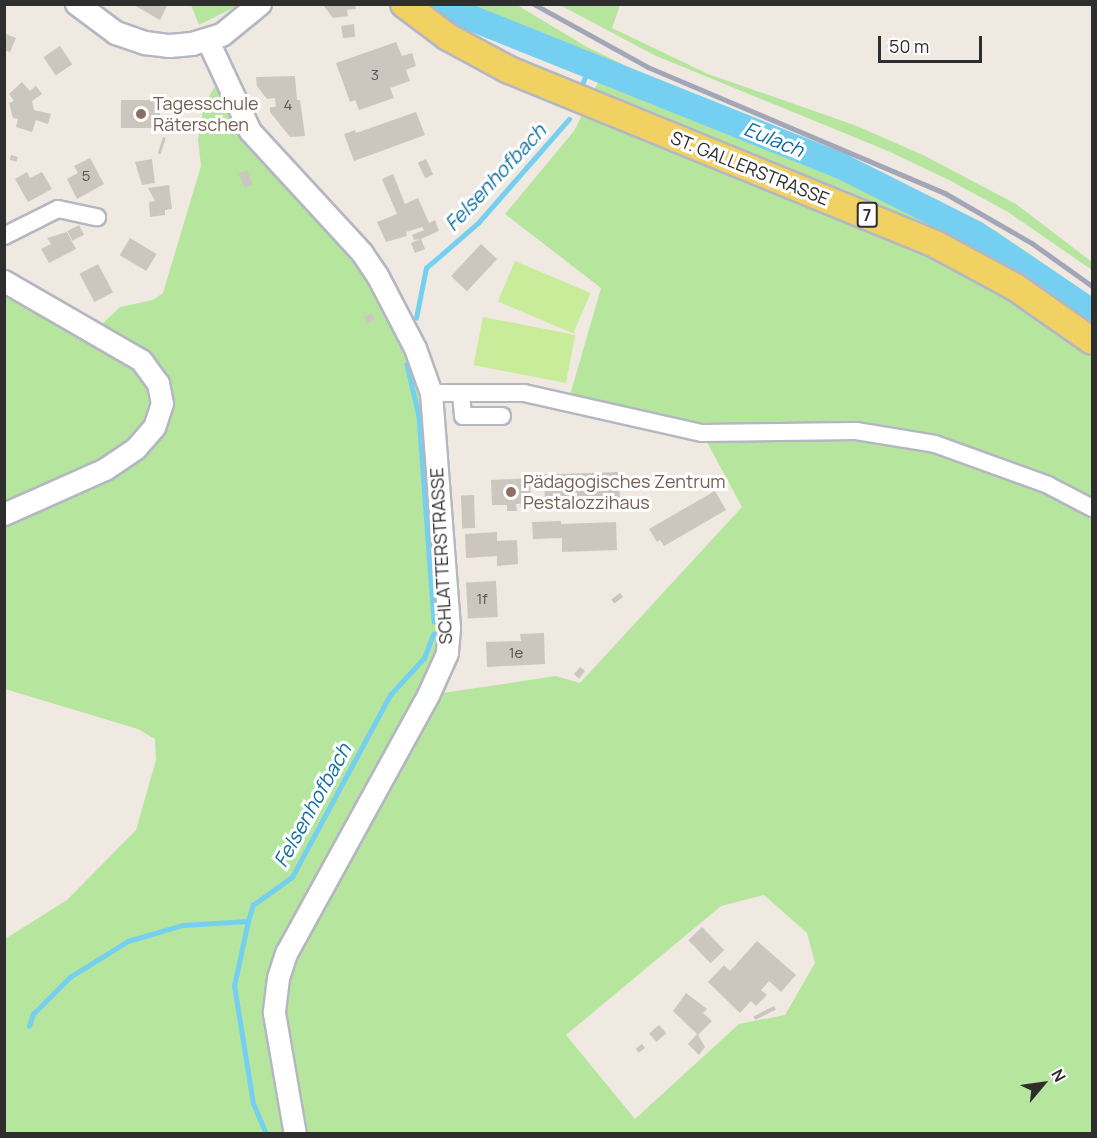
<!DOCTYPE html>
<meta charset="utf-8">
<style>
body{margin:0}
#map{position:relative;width:1097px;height:1138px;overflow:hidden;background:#efe9e1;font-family:Manrope,sans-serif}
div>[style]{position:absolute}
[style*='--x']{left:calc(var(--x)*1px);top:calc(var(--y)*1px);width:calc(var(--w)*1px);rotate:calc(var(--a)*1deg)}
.green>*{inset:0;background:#b6e59e}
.pitch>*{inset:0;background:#c9ec9a;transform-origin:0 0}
.stream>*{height:4.5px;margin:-2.25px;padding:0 2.25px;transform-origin:2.25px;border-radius:2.25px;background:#75cff0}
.river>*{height:26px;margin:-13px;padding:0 13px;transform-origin:13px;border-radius:13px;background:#75cff0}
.building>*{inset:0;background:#cbc7bf;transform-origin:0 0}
.roads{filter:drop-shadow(2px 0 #b4b7c1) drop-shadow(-2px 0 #b4b7c1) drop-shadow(0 2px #b4b7c1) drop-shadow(0 -2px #b4b7c1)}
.minor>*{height:16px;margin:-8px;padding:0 8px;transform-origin:8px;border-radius:8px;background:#fff}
.tertiary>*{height:21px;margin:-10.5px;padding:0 10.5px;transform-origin:10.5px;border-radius:10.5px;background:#fff}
.secondary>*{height:22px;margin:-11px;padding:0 11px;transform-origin:11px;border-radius:11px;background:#fff}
.primary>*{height:26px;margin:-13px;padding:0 13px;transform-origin:13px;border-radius:13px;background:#f2d163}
.rail>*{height:4.5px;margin:-2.25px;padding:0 2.25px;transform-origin:2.25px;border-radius:2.25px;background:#a3a6b8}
.dots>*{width:16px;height:16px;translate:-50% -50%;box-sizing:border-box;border:3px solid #fff;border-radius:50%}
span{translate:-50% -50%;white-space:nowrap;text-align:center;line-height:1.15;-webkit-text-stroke:6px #fff;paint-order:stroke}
.number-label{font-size:15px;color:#555452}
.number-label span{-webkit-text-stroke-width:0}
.shield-label span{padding:2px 4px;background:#fff;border:2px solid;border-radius:4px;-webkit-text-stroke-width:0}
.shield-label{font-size:16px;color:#2e2e2e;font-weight:700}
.education-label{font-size:18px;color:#785e54}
.left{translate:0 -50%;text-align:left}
.street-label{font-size:18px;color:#2e2e2e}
.water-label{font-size:20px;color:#0d6fa3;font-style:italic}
.frame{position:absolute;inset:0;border:6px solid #2e2e2e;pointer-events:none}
.north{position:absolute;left:1013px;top:1054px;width:60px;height:60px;-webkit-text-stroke:4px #fff;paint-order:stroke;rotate:61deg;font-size:16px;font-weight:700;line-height:24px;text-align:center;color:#2e2e2e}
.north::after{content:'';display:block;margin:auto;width:21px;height:27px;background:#2e2e2e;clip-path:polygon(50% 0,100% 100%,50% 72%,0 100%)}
.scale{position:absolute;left:878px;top:36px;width:104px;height:27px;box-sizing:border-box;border:3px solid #2e2e2e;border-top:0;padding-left:8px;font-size:18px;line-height:21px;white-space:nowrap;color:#2e2e2e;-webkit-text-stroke:4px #fff;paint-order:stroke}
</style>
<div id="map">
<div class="green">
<div style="clip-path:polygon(191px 5px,191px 4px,239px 5px,199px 25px)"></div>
<div style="clip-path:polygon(evenodd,423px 5px,517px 5px,587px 47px,645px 75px,938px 200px,996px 231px,1092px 297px,1092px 1133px,5px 1133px,5px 939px,67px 900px,136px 830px,156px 760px,155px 739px,138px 729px,5px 689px,4px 281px,95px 331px,120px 307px,153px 300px,163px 293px,201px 166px,198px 139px,204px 105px,216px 85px,225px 82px,329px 217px,415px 348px,449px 628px,429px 695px,556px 676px,580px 683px,742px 507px,702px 433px,568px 402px,601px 288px,505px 214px,574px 131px,601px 76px,477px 31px,459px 31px,423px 5px,764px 895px,807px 933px,815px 963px,785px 1015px,739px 1024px,635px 1119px,566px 1035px,721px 906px,764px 895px)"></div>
<div style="clip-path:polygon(560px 5px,620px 5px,612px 28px,708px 74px,857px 126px,925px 156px,1016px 204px,1092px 262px,1092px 270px,1008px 212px,949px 180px,888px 151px,654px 55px)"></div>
</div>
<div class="pitch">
<div style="left:515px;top:261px;width:82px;height:44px;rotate:23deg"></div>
<div style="left:483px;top:317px;width:94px;height:49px;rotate:11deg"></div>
</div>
<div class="stream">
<div style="--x:583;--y:82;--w:17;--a:-69"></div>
<div style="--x:416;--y:318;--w:51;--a:-78.7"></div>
<div style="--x:426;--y:268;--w:69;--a:-40.9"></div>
<div style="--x:478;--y:223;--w:138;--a:-48.8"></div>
<div style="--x:407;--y:364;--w:53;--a:77"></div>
<div style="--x:419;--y:416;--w:206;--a:85.8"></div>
<div style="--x:29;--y:1026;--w:13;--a:-72"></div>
<div style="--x:33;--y:1014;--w:52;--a:-45"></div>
<div style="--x:70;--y:977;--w:68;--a:-31.8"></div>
<div style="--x:128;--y:941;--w:57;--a:-16.2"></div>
<div style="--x:183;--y:925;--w:65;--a:-3.5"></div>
<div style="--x:266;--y:1134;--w:33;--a:-113"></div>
<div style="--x:253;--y:1104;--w:120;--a:-99.1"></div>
<div style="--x:234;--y:986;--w:66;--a:-77.8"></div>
<div style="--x:248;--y:921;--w:17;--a:-73"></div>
<div style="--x:253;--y:905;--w:48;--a:-35.7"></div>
<div style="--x:292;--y:877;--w:207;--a:-61.7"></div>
<div style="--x:390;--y:695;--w:50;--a:-47.4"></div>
<div style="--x:424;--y:658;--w:26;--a:-69"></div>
</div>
<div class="river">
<div style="--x:436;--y:4;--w:436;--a:21.8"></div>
<div style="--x:841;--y:166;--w:151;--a:26.7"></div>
<div style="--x:976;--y:234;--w:140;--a:33.9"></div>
</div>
<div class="building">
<div style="clip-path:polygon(132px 4px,168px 4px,160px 20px)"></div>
<div style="clip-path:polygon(355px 4px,356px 9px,347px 10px,348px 16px,333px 18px,323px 5px)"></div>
<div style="clip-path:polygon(354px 24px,355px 37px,343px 38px,341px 26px)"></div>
<div style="clip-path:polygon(4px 33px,16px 38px,10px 52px,4px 50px)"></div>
<div style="clip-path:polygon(396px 42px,402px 56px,412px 53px,416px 66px,406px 70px,410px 81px,390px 88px,394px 98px,359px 110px,355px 100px,350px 102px,336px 63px)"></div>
<div style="left:60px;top:46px;width:22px;height:20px;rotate:56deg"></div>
<div style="clip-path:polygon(295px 76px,297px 100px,300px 100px,305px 136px,290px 137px,270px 112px,270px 107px,276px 107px,275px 98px,267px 99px,257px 86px,256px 77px)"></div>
<div style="clip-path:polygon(22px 82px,30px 91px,36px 86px,42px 94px,32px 101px,34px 110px,51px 114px,48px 124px,36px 120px,32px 132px,16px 127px,18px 119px,13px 118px,11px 111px,9px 103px,14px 101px,9px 94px)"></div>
<div style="left:121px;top:100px;width:39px;height:28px"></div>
<div style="clip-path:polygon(416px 112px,425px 135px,354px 161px,344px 134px,355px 130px,356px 133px)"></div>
<div style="left:163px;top:137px;width:3px;height:17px;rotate:18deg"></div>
<div style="left:11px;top:155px;width:7px;height:5px;rotate:16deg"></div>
<div style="clip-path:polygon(90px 158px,104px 184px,77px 199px,67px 179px,78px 173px,74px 166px)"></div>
<div style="clip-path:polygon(152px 159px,155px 183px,142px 185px,135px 162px)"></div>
<div style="left:426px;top:159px;width:17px;height:9px;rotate:65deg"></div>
<div style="left:247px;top:170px;width:16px;height:9px;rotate:68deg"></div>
<div style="clip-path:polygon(27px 172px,30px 178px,42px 172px,52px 189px,28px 202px,15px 179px)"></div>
<div style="clip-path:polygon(393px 174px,405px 204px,418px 198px,429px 223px,435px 220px,439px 231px,421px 239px,425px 249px,415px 253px,411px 243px,420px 239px,414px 240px,412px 235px,424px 230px,422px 227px,406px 232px,407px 236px,386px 242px,377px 222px,397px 214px,382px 179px)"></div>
<div style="clip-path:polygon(169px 185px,172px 209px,165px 210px,165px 215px,150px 217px,149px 202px,155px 201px,148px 188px)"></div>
<div style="left:79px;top:225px;width:11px;height:13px;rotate:63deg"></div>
<div style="clip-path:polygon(67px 232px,76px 249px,49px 263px,41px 249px,51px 244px,47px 238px)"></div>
<div style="left:130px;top:238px;width:31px;height:20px;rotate:31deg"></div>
<div style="left:481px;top:244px;width:22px;height:44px;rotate:43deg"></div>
<div style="left:98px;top:264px;width:32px;height:21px;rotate:62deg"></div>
<div style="clip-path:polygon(372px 313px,375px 319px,367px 324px,364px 317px)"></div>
<div style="left:619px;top:472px;width:26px;height:75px;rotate:88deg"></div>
<div style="clip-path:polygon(530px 478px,531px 503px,516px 504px,517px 511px,507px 511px,507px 505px,492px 505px,491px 480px)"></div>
<div style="clip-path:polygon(715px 491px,726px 510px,664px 546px,660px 540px,657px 542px,649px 529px)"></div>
<div style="left:474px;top:495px;width:33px;height:13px;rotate:88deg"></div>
<div style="clip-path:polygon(561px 521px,561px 524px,616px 522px,617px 550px,562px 552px,562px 538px,533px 539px,532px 522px)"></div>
<div style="clip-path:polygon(497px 532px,497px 541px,517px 540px,518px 564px,497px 566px,497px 556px,466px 558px,465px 534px)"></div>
<div style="left:496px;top:581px;width:36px;height:30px;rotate:87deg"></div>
<div style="left:620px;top:593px;width:5px;height:11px;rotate:53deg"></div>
<div style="clip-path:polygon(544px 633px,545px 664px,487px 667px,486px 642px,521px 641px,520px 634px)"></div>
<div style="clip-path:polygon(580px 667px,585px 671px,579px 679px,574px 674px)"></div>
<div style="left:702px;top:927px;width:32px;height:19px;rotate:46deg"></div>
<div style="clip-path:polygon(757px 941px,796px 975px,781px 992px,769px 981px,761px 990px,767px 995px,756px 1006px,751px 1001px,740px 1013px,708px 982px,724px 965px,730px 971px)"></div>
<div style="clip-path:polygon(686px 993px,707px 1009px,703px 1013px,712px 1021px,698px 1035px,705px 1047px,699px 1055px,688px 1044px,697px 1034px,673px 1011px)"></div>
<div style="left:774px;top:1006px;width:4px;height:23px;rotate:63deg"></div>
<div style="left:659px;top:1025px;width:11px;height:13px;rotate:49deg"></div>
<div style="left:642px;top:1044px;width:5px;height:8px;rotate:53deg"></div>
</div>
<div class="roads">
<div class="minor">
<div style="--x:4;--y:236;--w:60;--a:-26.6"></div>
<div style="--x:58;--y:209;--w:40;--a:12"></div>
<div style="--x:431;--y:393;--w:93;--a:0"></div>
<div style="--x:524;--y:393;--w:182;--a:12.7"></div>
<div style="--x:702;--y:433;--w:154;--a:-0.7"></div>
<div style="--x:856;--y:431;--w:80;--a:9.3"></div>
<div style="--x:935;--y:444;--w:120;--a:19.9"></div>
<div style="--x:1048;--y:485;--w:50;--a:27.6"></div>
<div style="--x:461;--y:393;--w:23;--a:85"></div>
<div style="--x:463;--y:416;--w:39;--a:0"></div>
</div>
<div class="tertiary">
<div style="--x:208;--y:41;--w:99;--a:65"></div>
<div style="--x:250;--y:131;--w:166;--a:47.4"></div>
<div style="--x:362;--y:253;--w:27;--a:56"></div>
<div style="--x:377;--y:275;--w:82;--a:62.5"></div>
<div style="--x:415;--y:348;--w:48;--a:70.4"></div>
<div style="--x:431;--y:393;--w:236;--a:85.6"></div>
<div style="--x:449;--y:628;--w:25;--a:95"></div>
<div style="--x:447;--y:653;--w:46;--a:114.3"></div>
<div style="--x:428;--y:695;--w:294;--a:118.8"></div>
<div style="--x:286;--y:953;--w:26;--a:108"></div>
<div style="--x:278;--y:978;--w:35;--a:97"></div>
<div style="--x:274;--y:1013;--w:123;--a:80.2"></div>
<div style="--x:4;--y:281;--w:158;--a:30"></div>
<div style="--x:141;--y:360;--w:29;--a:54"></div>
<div style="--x:158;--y:383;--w:20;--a:79"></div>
<div style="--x:162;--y:403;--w:25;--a:108"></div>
<div style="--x:154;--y:427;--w:28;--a:131"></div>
<div style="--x:136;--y:448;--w:37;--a:146"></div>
<div style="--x:105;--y:469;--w:111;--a:156"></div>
</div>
<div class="secondary">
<div style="--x:77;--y:4;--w:49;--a:36.6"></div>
<div style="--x:116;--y:33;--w:31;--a:19"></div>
<div style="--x:145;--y:43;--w:25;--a:7"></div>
<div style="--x:170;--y:46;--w:22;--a:-5"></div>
<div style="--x:192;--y:44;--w:31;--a:-17"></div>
<div style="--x:222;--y:35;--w:49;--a:-39.2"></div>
</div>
<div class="primary">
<div style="--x:404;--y:4;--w:55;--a:36.9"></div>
<div style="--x:448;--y:37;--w:69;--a:28.4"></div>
<div style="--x:509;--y:70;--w:462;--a:22.2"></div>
<div style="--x:937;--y:245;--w:89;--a:28.3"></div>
<div style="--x:1015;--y:287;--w:94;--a:35"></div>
</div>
</div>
<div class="rail">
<div style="--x:534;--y:4;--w:130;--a:28.9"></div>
<div style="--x:648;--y:67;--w:323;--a:23"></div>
<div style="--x:945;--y:193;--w:100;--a:29.9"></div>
<div style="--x:1032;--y:243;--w:74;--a:35.6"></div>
</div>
<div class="dots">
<div style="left:141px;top:114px;background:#8d6e63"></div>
<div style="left:511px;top:492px;background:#8d6e63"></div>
</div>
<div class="number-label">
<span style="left:375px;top:75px">3</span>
<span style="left:288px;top:105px">4</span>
<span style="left:86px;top:176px">5</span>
<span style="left:482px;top:599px">1f</span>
<span style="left:516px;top:653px">1e</span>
</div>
<div class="shield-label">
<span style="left:867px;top:215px">7</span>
</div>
<div class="education-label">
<span class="left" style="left:153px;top:114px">Tagesschule<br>Räterschen</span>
<span class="left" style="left:523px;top:492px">Pädagogisches Zentrum<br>Pestalozzihaus</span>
</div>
<div class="street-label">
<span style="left:750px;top:168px;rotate:22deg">ST. GALLERSTRASSE</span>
<span style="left:441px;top:556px;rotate:-93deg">SCHLATTERSTRASSE</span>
</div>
<div class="water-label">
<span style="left:774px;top:139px;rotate:22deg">Eulach</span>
<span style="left:495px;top:177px;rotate:-47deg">Felsenhofbach</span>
<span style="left:312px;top:805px;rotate:-61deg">Felsenhofbach</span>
</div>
<div class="frame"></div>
<div class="north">N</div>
<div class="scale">50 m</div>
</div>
